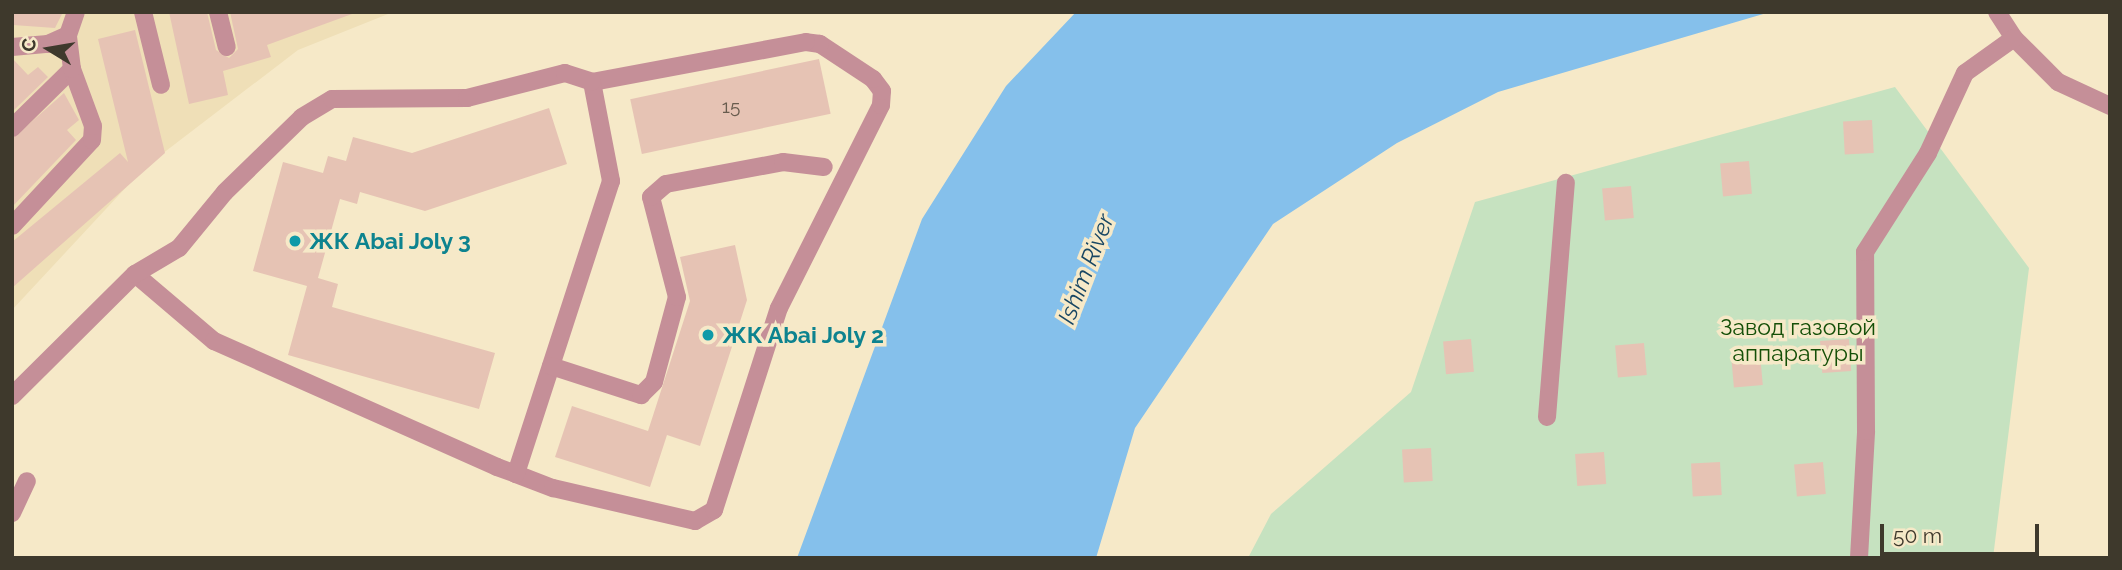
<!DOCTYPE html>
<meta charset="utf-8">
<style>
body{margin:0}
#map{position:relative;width:2122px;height:570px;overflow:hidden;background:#f6e9c8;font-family:Raleway,sans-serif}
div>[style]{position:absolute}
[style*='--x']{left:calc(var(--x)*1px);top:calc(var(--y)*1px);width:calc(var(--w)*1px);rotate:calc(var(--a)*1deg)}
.built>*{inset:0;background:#efdfb7}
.green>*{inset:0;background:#c6e2c0}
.water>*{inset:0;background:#85c0eb}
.building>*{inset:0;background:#e6c3b4;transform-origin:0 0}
.minor>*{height:18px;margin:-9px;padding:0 9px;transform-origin:9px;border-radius:9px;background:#c58f98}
.dots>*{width:19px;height:19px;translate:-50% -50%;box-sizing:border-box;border:4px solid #f6e9c8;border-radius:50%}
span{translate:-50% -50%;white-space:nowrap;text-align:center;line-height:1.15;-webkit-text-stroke:7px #f6e9c8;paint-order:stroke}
.number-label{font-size:19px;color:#685c4e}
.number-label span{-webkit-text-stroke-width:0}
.culture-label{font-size:23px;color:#0d838f;font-weight:700}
.left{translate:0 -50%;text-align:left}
.park-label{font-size:23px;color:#144f07}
.water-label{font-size:24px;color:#184663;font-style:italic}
.frame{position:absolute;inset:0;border:14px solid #3e392c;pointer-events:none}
.north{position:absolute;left:14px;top:14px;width:70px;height:70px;-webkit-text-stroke:5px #f6e9c8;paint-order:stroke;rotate:281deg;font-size:19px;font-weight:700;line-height:28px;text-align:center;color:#3e392c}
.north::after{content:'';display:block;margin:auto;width:24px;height:32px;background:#3e392c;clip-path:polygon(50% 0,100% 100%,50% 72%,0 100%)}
.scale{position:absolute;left:1880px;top:524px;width:159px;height:32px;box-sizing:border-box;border:4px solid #3e392c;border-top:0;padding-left:9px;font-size:21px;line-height:24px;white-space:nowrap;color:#3e392c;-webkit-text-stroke:5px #f6e9c8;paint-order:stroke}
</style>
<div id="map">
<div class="built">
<div style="clip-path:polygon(12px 12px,393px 12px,298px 50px,145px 167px,12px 310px)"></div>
</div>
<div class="green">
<div style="clip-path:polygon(1895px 87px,2029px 268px,1993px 558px,1248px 558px,1271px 514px,1411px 392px,1475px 202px)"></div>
</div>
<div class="water">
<div style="clip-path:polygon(1076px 12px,1770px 12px,1498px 92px,1397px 143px,1273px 224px,1135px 428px,1096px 558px,797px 558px,922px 219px,1006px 86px)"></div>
</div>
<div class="building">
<div style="clip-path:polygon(13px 12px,63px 12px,55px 28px,13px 25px)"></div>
<div style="clip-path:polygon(169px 12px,207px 12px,216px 50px,229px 58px,238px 49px,230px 12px,352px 14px,267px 45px,271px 57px,223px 71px,228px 95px,189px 104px)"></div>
<div style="clip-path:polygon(135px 30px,165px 153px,12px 288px,12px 242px,120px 153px,128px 162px,98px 39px)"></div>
<div style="clip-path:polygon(12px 58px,28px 75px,38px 67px,48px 77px,12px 112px)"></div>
<div style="left:819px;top:59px;width:56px;height:193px;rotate:78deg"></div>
<div style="clip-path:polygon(64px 93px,79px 120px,67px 130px,76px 140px,12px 207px,12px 139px)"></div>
<div style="clip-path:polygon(549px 108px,567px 164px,425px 211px,360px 192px,357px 204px,340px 199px,318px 278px,338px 284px,332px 307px,495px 353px,479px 409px,288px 355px,307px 286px,253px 271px,283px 162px,323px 173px,328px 156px,346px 161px,353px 137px,412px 153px)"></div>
<div style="left:1872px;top:120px;width:33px;height:29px;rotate:87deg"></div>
<div style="left:1749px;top:161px;width:33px;height:29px;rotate:85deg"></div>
<div style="left:1631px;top:186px;width:32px;height:29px;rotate:85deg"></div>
<div style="clip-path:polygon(735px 245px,747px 300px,700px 446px,667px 435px,650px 487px,555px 457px,572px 406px,648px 431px,690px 301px,680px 257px)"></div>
<div style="left:1471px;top:339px;width:33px;height:28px;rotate:85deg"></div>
<div style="left:1849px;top:339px;width:32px;height:29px;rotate:86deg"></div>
<div style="left:1644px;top:343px;width:32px;height:29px;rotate:85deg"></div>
<div style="left:1760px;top:353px;width:32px;height:29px;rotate:85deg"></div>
<div style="left:1431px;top:448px;width:33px;height:29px;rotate:87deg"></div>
<div style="left:1604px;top:452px;width:32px;height:29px;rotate:86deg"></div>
<div style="left:1720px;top:462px;width:33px;height:29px;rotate:87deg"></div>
<div style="left:1823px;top:462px;width:32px;height:29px;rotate:85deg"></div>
</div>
<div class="minor">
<div style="--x:143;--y:12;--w:75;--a:76.1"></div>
<div style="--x:218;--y:12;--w:36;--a:76"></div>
<div style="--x:1997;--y:12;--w:31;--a:57"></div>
<div style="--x:2014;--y:38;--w:62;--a:45"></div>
<div style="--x:2058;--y:82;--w:57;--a:24.8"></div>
<div style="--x:12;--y:47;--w:36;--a:-5"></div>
<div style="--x:48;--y:44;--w:22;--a:-24"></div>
<div style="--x:12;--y:128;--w:84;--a:-44.5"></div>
<div style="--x:12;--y:226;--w:117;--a:-47.1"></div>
<div style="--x:92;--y:140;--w:14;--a:-86"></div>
<div style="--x:93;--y:126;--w:61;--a:-110.2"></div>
<div style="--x:72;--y:69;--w:34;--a:-97"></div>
<div style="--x:68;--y:35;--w:24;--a:-71"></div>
<div style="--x:135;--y:274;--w:104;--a:40.3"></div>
<div style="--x:214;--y:341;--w:310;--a:24"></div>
<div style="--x:497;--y:467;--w:20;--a:20"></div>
<div style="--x:516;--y:474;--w:40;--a:21"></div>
<div style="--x:553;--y:488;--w:146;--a:13.1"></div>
<div style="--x:695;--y:521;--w:22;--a:-30"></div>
<div style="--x:714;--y:510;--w:212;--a:-72.2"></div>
<div style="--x:779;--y:308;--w:227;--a:-63.3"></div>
<div style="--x:881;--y:105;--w:14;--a:-86"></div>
<div style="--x:882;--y:91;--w:15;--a:-127"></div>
<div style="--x:873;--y:79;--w:64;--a:-146.6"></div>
<div style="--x:820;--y:44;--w:14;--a:-172"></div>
<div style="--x:806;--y:42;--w:218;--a:169.4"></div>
<div style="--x:592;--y:82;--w:101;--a:79.1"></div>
<div style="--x:611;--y:181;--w:308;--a:108"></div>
<div style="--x:551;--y:366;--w:95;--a:17.9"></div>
<div style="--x:641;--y:395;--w:18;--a:-45"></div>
<div style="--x:654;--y:382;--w:88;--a:-74.9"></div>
<div style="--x:677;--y:297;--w:103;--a:-104.6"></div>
<div style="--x:651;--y:197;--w:20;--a:-41"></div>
<div style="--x:666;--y:184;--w:119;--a:-10.6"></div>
<div style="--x:783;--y:162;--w:41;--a:7"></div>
<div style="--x:12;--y:396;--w:173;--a:-44.8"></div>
<div style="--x:135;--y:274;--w:51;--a:-30.6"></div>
<div style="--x:179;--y:248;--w:72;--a:-50.6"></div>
<div style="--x:225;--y:192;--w:107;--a:-44.2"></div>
<div style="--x:302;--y:117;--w:35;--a:-31"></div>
<div style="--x:332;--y:99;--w:135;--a:-0.4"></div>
<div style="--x:467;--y:98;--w:101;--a:-14.3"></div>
<div style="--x:565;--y:73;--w:28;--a:18"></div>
<div style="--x:1547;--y:417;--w:235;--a:-85.4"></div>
<div style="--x:12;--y:513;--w:35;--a:-65"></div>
<div style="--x:1859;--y:558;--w:127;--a:-86.8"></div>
<div style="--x:1866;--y:431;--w:179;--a:-90.3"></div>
<div style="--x:1865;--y:252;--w:117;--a:-57.5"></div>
<div style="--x:1928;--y:153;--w:88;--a:-65.2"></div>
<div style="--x:1965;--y:73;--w:60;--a:-35.5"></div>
</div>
<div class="dots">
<div style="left:295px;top:241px;background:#0f9aa8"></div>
<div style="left:708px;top:335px;background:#0f9aa8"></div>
</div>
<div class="number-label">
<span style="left:731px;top:107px">15</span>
</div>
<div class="culture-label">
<span class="left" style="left:309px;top:241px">ЖК Abai Joly 3</span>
<span class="left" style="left:722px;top:335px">ЖК Abai Joly 2</span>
</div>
<div class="park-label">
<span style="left:1798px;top:340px">Завод газовой<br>аппаратуры</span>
</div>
<div class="water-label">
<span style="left:1086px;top:269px;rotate:-69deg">Ishim River</span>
</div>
<div class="frame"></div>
<div class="north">С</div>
<div class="scale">50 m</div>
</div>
